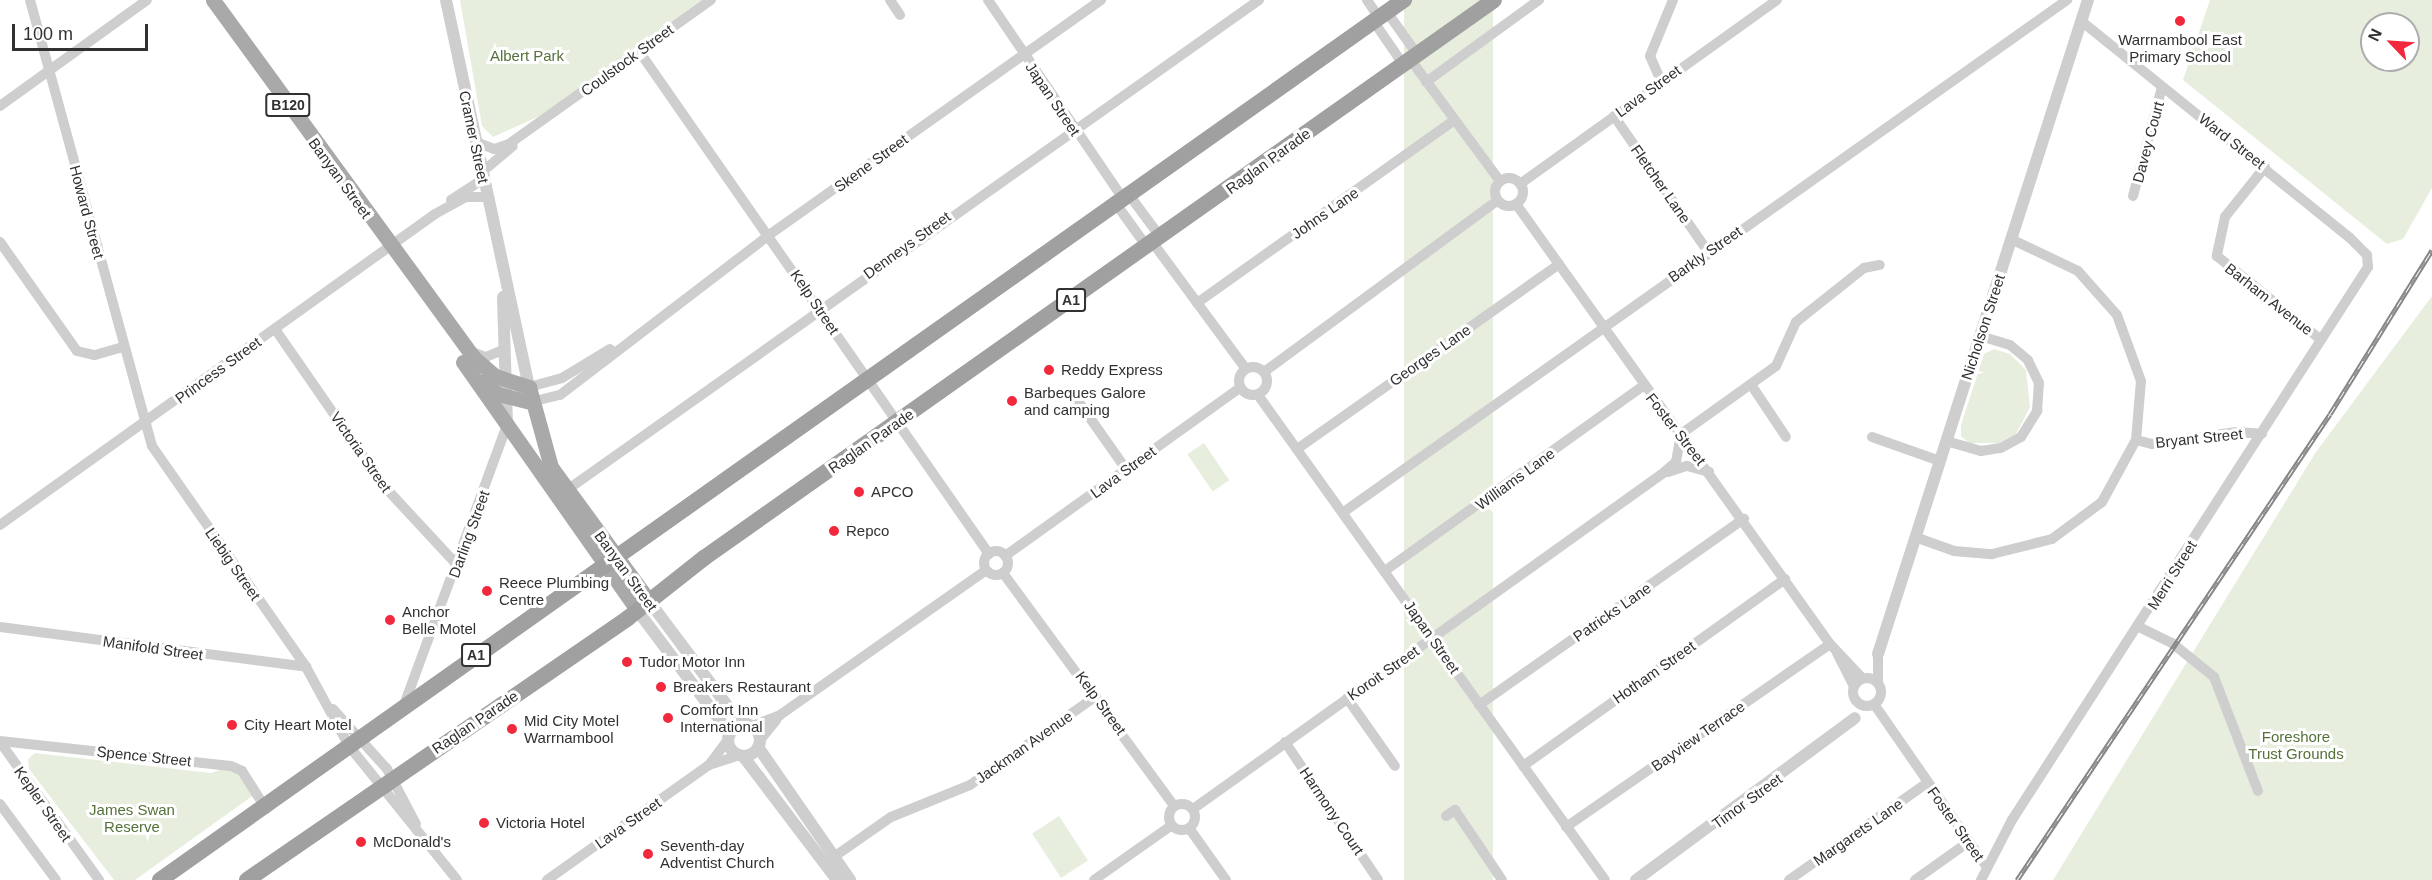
<!DOCTYPE html>
<style>
body{margin:0}
#map{position:relative;width:2432px;height:880px;overflow:hidden;background:#fff;font-family:Helvetica,sans-serif}
div>[style]{position:absolute}
[style*='--x']{left:calc(var(--x)*1px);top:calc(var(--y)*1px);width:calc(var(--w)*1px);rotate:calc(var(--a)*1deg)}
.green>*{inset:0;background:#e7eede;transform-origin:0 0}
.minor>*{height:10px;margin:-5px;padding:0 5px;transform-origin:5px;border-radius:5px;background:#cecece}
.minor>.ring{margin:-5px;padding:0;box-sizing:content-box;background:none;border:10px solid #cecece;border-radius:50%}
.tertiary>*{height:12px;margin:-6px;padding:0 6px;transform-origin:6px;border-radius:6px;background:#cecece}
.tertiary>.ring{margin:-6px;padding:0;box-sizing:content-box;background:none;border:12px solid #cecece;border-radius:50%}
.primary>*{height:15px;margin:-7.5px;padding:0 7.5px;transform-origin:7.5px;border-radius:7.5px;background:#a9a9a9}
.trunk>*{height:16px;margin:-8px;padding:0 8px;transform-origin:8px;border-radius:8px;background:#a0a0a0}
.rail>*{height:5px;margin-top:-2.5px;transform-origin:0;background:repeating-linear-gradient(90deg,#fff 0 9px,#868686 0 18px);box-sizing:border-box;border-block:2px solid #868686}
.dots>*{width:16px;height:16px;translate:-50% -50%;box-sizing:border-box;border:3px solid #fff;border-radius:50%}
span{translate:-50% -50%;white-space:nowrap;text-align:center;line-height:1.15;-webkit-text-stroke:6px #fff;paint-order:stroke}
.shield-label span{padding:2px 4px;background:#fff;border:2px solid;border-radius:4px;-webkit-text-stroke-width:0}
.shield-label{font-size:14px;color:#313131;font-weight:700}
.poi-label{font-size:15px;color:#313131}
.left{translate:0 -50%;text-align:left}
.park-label{font-size:15px;color:#55713a}
.street-label{font-size:15px;color:#313131}
.north{position:absolute;left:2360px;top:12px;width:60px;height:60px;box-sizing:border-box;background:#fff;border:2px solid #adadad;border-radius:50%;rotate:295deg;font-size:16px;font-weight:700;line-height:24px;text-align:center;color:#313131}
.north::after{content:'';display:block;margin:auto;width:21px;height:27px;background:#f2293c;clip-path:polygon(50% 0,100% 100%,50% 72%,0 100%)}
.scale{position:absolute;left:12px;top:24px;width:136px;height:27px;box-sizing:border-box;border:3px solid #313131;border-top:0;padding-left:8px;font-size:18px;line-height:21px;white-space:nowrap;color:#313131;-webkit-text-stroke:4px #fff;paint-order:stroke}
</style>
<div id="map">
<div class="green">
<div style="clip-path:polygon(460px 0,704px 0,542px 115px,493px 137px,482px 126px)"></div>
<div style="left:1404px;top:0;width:89px;height:1524px"></div>
<div style="clip-path:polygon(evenodd,2210px 0,2432px 0,2432px 188px,2403px 239px,2387px 244px,2183px 80px,2210px 0,2372px 24px,2408px 24px,2408px 60px,2372px 60px,2372px 24px)"></div>
<div style="clip-path:polygon(2432px 296px,2432px 880px,2053px 880px,2316px 452px)"></div>
<div style="clip-path:polygon(1994px 349px,2010px 354px,2026px 370px,2030px 407px,2016px 434px,2000px 443px,1969px 443px,1961px 436px,1961px 425px,1984px 354px)"></div>
<div style="left:1204px;top:443px;width:45px;height:20px;rotate:56deg"></div>
<div style="clip-path:polygon(35px 753px,211px 773px,231px 766px,255px 794px,135px 880px,114px 880px,29px 769px,28px 759px)"></div>
<div style="left:1059px;top:816px;width:53px;height:32px;rotate:57deg"></div>
</div>
<div class="minor">
<div style="--x:30;--y:0;--w:462;--a:74.7"></div>
<div style="--x:152;--y:446;--w:269;--a:55.1"></div>
<div style="--x:306;--y:667;--w:90;--a:61.4"></div>
<div style="--x:349;--y:746;--w:172;--a:51.1"></div>
<div style="--x:890;--y:0;--w:18;--a:56"></div>
<div style="--x:988;--y:0;--w:237;--a:55.8"></div>
<div style="--x:1367;--y:0;--w:22;--a:56"></div>
<div style="--x:1387;--y:12;--w:52;--a:54.5"></div>
<div style="--x:1374;--y:22;--w:51;--a:55.4"></div>
<div style="--x:639;--y:51;--w:613;--a:55.17"></div>
<div style="--x:1410;--y:59;--w:152;--a:53.6"></div>
<div style="--x:1661;--y:81;--w:27;--a:-114"></div>
<div style="--x:1650;--y:56;--w:61;--a:-67.7"></div>
<div style="--x:1426;--y:82;--w:140;--a:-36"></div>
<div style="--x:0;--y:106;--w:181;--a:-35.8"></div>
<div style="--x:1614;--y:116;--w:165;--a:55.3"></div>
<div style="--x:476;--y:142;--w:19;--a:21"></div>
<div style="--x:494;--y:149;--w:16;--a:-18"></div>
<div style="--x:509;--y:144;--w:248;--a:-35.5"></div>
<div style="--x:2265;--y:167;--w:64;--a:128.7"></div>
<div style="--x:2225;--y:217;--w:40;--a:102"></div>
<div style="--x:2217;--y:256;--w:132;--a:38.9"></div>
<div style="--x:482;--y:172;--w:40;--a:-40"></div>
<div class="ring" style="left:1495px;top:178px;width:18px;height:18px"></div>
<div style="--x:1520;--y:184;--w:316;--a:-35.6"></div>
<div style="--x:1127;--y:192;--w:57;--a:53.5"></div>
<div style="--x:2133;--y:196;--w:113;--a:-75.1"></div>
<div style="--x:451;--y:200;--w:38;--a:-33"></div>
<div style="--x:1114;--y:201;--w:57;--a:54.3"></div>
<div style="--x:1516;--y:204;--w:541;--a:54.49"></div>
<div style="--x:1830;--y:644;--w:47;--a:46.7"></div>
<div style="--x:0;--y:242;--w:133;--a:54.8"></div>
<div style="--x:77;--y:351;--w:18;--a:13"></div>
<div style="--x:95;--y:355;--w:29;--a:-16"></div>
<div style="--x:1153;--y:243;--w:155;--a:53.6"></div>
<div style="--x:1197;--y:303;--w:314;--a:-35.4"></div>
<div style="--x:275;--y:329;--w:190;--a:55.3"></div>
<div style="--x:383;--y:485;--w:110;--a:47.2"></div>
<div style="--x:472;--y:352;--w:15;--a:20"></div>
<div style="--x:486;--y:357;--w:21;--a:-23"></div>
<div class="ring" style="left:1239px;top:367px;width:18px;height:18px"></div>
<div style="--x:1264;--y:372;--w:290;--a:-36.3"></div>
<div style="--x:1752;--y:386;--w:61;--a:56.3"></div>
<div style="--x:529;--y:387;--w:34;--a:-15"></div>
<div style="--x:562;--y:378;--w:56;--a:-31.1"></div>
<div style="--x:1073;--y:394;--w:92;--a:54.8"></div>
<div style="--x:1258;--y:395;--w:596;--a:54.42"></div>
<div style="--x:531;--y:402;--w:30;--a:-14"></div>
<div style="--x:560;--y:395;--w:263;--a:-37.4"></div>
<div style="--x:769;--y:235;--w:407;--a:-35.3"></div>
<div style="--x:1872;--y:437;--w:72;--a:19.4"></div>
<div style="--x:2136;--y:440;--w:16;--a:14"></div>
<div style="--x:2152;--y:444;--w:85;--a:-8.1"></div>
<div style="--x:2236;--y:432;--w:26;--a:4"></div>
<div style="--x:1946;--y:441;--w:36;--a:16"></div>
<div style="--x:1981;--y:451;--w:20;--a:-9"></div>
<div style="--x:2001;--y:448;--w:23;--a:-29"></div>
<div style="--x:2021;--y:437;--w:31;--a:-58"></div>
<div style="--x:2037;--y:411;--w:28;--a:-86"></div>
<div style="--x:2039;--y:383;--w:25;--a:-116"></div>
<div style="--x:2028;--y:360;--w:23;--a:-140"></div>
<div style="--x:2010;--y:345;--w:31;--a:-163"></div>
<div style="--x:1300;--y:447;--w:317;--a:-35.2"></div>
<div style="--x:1668;--y:472;--w:20;--a:-18"></div>
<div style="--x:1687;--y:466;--w:23;--a:15"></div>
<div style="--x:567;--y:490;--w:848;--a:-35.3"></div>
<div style="--x:1345;--y:511;--w:885;--a:-35.29"></div>
<div style="--x:0;--y:525;--w:535;--a:-35.56"></div>
<div style="--x:435;--y:214;--w:35;--a:-29"></div>
<div style="--x:466;--y:197;--w:21;--a:0"></div>
<div style="--x:1915;--y:537;--w:41;--a:19.7"></div>
<div style="--x:1954;--y:551;--w:38;--a:5"></div>
<div style="--x:1992;--y:554;--w:62;--a:-14"></div>
<div style="--x:2052;--y:539;--w:62;--a:-36.5"></div>
<div style="--x:2102;--y:502;--w:71;--a:-61.3"></div>
<div style="--x:2136;--y:440;--w:59;--a:-85.2"></div>
<div style="--x:2141;--y:381;--w:70;--a:-110"></div>
<div style="--x:2117;--y:315;--w:59;--a:-131.6"></div>
<div style="--x:2078;--y:271;--w:74;--a:-154.5"></div>
<div class="ring" style="left:984px;top:551px;width:14px;height:14px"></div>
<div style="--x:1005;--y:556;--w:289;--a:-35.6"></div>
<div style="--x:1386;--y:570;--w:316;--a:-35.6"></div>
<div style="--x:1003;--y:573;--w:289;--a:53.7"></div>
<div style="--x:0;--y:627;--w:309;--a:7.4"></div>
<div style="--x:2139;--y:627;--w:37;--a:26"></div>
<div style="--x:2172;--y:643;--w:54;--a:39"></div>
<div style="--x:2214;--y:677;--w:122;--a:68.9"></div>
<div style="--x:1837;--y:653;--w:37;--a:63"></div>
<div style="--x:1878;--y:654;--w:29;--a:90"></div>
<div class="ring" style="left:1853px;top:678px;width:18px;height:18px"></div>
<div style="--x:1347;--y:698;--w:83;--a:54.8"></div>
<div style="--x:1874;--y:704;--w:198;--a:55.3"></div>
<div style="--x:404;--y:705;--w:298;--a:-69.8"></div>
<div style="--x:1479;--y:705;--w:324;--a:-35.1"></div>
<div style="--x:333;--y:709;--w:81;--a:48"></div>
<div style="--x:387;--y:769;--w:62;--a:62.2"></div>
<div style="--x:752;--y:726;--w:30;--a:-21"></div>
<div style="--x:780;--y:715;--w:252;--a:-35.1"></div>
<div style="--x:760;--y:740;--w:26;--a:-51"></div>
<div style="--x:0;--y:741;--w:232;--a:6.2"></div>
<div style="--x:231;--y:766;--w:12;--a:24"></div>
<div style="--x:242;--y:771;--w:45;--a:57.7"></div>
<div style="--x:0;--y:742;--w:170;--a:54.3"></div>
<div style="--x:1285;--y:742;--w:166;--a:56"></div>
<div style="--x:709;--y:765;--w:33;--a:-18"></div>
<div style="--x:1523;--y:766;--w:322;--a:-35.5"></div>
<div class="ring" style="left:1169px;top:804px;width:16px;height:16px"></div>
<div style="--x:0;--y:804;--w:94;--a:53.6"></div>
<div style="--x:1193;--y:809;--w:576;--a:-35.54"></div>
<div style="--x:1662;--y:474;--w:18;--a:-41"></div>
<div style="--x:1676;--y:462;--w:28;--a:-80"></div>
<div style="--x:1681;--y:434;--w:117;--a:-35.6"></div>
<div style="--x:1776;--y:366;--w:48;--a:-65.6"></div>
<div style="--x:1796;--y:322;--w:87;--a:-38.5"></div>
<div style="--x:1864;--y:268;--w:16;--a:-11"></div>
<div style="--x:1446;--y:816;--w:11;--a:-34"></div>
<div style="--x:1455;--y:810;--w:84;--a:56.1"></div>
<div style="--x:1566;--y:827;--w:321;--a:-34.7"></div>
<div style="--x:1189;--y:828;--w:64;--a:54.6"></div>
<div style="--x:828;--y:861;--w:77;--a:-34.9"></div>
<div style="--x:891;--y:817;--w:85;--a:-22.1"></div>
<div style="--x:970;--y:785;--w:154;--a:-35.2"></div>
<div style="--x:547;--y:880;--w:199;--a:-35.4"></div>
<div style="--x:709;--y:765;--w:34;--a:-53"></div>
<div style="--x:1094;--y:880;--w:95;--a:-35.2"></div>
<div style="--x:1789;--y:880;--w:169;--a:-35.1"></div>
<div style="--x:1915;--y:880;--w:64;--a:-35.4"></div>
<div style="--x:1981;--y:880;--w:68;--a:-62.7"></div>
<div style="--x:2012;--y:820;--w:658;--a:-57.23"></div>
<div style="--x:2368;--y:267;--w:12;--a:-95"></div>
<div style="--x:2367;--y:255;--w:24;--a:-135"></div>
<div style="--x:2350;--y:238;--w:346;--a:-141.1"></div>
</div>
<div class="tertiary">
<div style="--x:446;--y:0;--w:396;--a:77.9"></div>
<div style="--x:503;--y:297;--w:127;--a:88.2"></div>
<div style="--x:649;--y:601;--w:139;--a:53.2"></div>
<div style="--x:732;--y:712;--w:21;--a:39"></div>
<div style="--x:637;--y:610;--w:155;--a:53.1"></div>
<div style="--x:1878;--y:654;--w:687;--a:-72.2"></div>
<div class="ring" style="left:728px;top:724px;width:20px;height:20px"></div>
<div style="--x:758;--y:747;--w:162;--a:55.3"></div>
<div style="--x:743;--y:756;--w:156;--a:52.8"></div>
<div style="--x:1636;--y:880;--w:272;--a:-36.5"></div>
</div>
<div class="primary">
<div style="--x:213;--y:0;--w:442;--a:53.9"></div>
<div style="--x:473;--y:357;--w:29;--a:41"></div>
<div style="--x:495;--y:376;--w:36;--a:18"></div>
<div style="--x:529;--y:387;--w:83;--a:74.6"></div>
<div style="--x:551;--y:467;--w:166;--a:53.8"></div>
<div style="--x:463;--y:362;--w:303;--a:54.9"></div>
<div style="--x:482;--y:382;--w:20;--a:37"></div>
<div style="--x:498;--y:394;--w:34;--a:14"></div>
</div>
<div class="trunk">
<div style="--x:160;--y:880;--w:1524;--a:-35.28"></div>
<div style="--x:247;--y:880;--w:462;--a:-34.5"></div>
<div style="--x:628;--y:618;--w:97;--a:-38.3"></div>
<div style="--x:704;--y:558;--w:967;--a:-35.23"></div>
</div>
<div class="rail">
<div style="--x:2017;--y:880;--w:561;--a:-56.11"></div>
<div style="--x:2330;--y:414;--w:193;--a:-58.1"></div>
</div>
<div class="dots">
<div style="left:2180px;top:21px;background:#f2293c"></div>
<div style="left:1049px;top:370px;background:#f2293c"></div>
<div style="left:1012px;top:401px;background:#f2293c"></div>
<div style="left:859px;top:492px;background:#f2293c"></div>
<div style="left:834px;top:531px;background:#f2293c"></div>
<div style="left:487px;top:591px;background:#f2293c"></div>
<div style="left:390px;top:620px;background:#f2293c"></div>
<div style="left:627px;top:662px;background:#f2293c"></div>
<div style="left:661px;top:687px;background:#f2293c"></div>
<div style="left:668px;top:718px;background:#f2293c"></div>
<div style="left:232px;top:725px;background:#f2293c"></div>
<div style="left:512px;top:729px;background:#f2293c"></div>
<div style="left:484px;top:823px;background:#f2293c"></div>
<div style="left:361px;top:842px;background:#f2293c"></div>
<div style="left:648px;top:854px;background:#f2293c"></div>
</div>
<div class="shield-label">
<span style="left:288px;top:105px">B120</span>
<span style="left:1071px;top:300px">A1</span>
<span style="left:476px;top:655px">A1</span>
</div>
<div class="poi-label">
<span style="left:2180px;top:48px">Warrnambool East<br>Primary School</span>
<span class="left" style="left:1061px;top:370px">Reddy Express</span>
<span class="left" style="left:1024px;top:401px">Barbeques Galore<br>and camping</span>
<span class="left" style="left:871px;top:492px">APCO</span>
<span class="left" style="left:846px;top:531px">Repco</span>
<span class="left" style="left:499px;top:591px">Reece Plumbing<br>Centre</span>
<span class="left" style="left:402px;top:620px">Anchor<br>Belle Motel</span>
<span class="left" style="left:639px;top:662px">Tudor Motor Inn</span>
<span class="left" style="left:673px;top:687px">Breakers Restaurant</span>
<span class="left" style="left:680px;top:718px">Comfort Inn<br>International</span>
<span class="left" style="left:524px;top:729px">Mid City Motel<br>Warrnambool</span>
<span class="left" style="left:244px;top:725px">City Heart Motel</span>
<span class="left" style="left:496px;top:823px">Victoria Hotel</span>
<span class="left" style="left:373px;top:842px">McDonald's</span>
<span class="left" style="left:660px;top:854px">Seventh-day<br>Adventist Church</span>
</div>
<div class="park-label">
<span style="left:527px;top:56px">Albert Park</span>
<span style="left:2296px;top:745px">Foreshore<br>Trust Grounds</span>
<span style="left:132px;top:818px">James Swan<br>Reserve</span>
</div>
<div class="street-label">
<span style="left:627px;top:60px;rotate:-36deg">Coulstock Street</span>
<span style="left:1648px;top:91px;rotate:-36deg">Lava Street</span>
<span style="left:1053px;top:99px;rotate:56deg">Japan Street</span>
<span style="left:474px;top:137px;rotate:78deg">Cramer Street</span>
<span style="left:2232px;top:141px;rotate:38deg">Ward Street</span>
<span style="left:2148px;top:142px;rotate:-75deg">Davey Court</span>
<span style="left:1268px;top:161px;rotate:-36deg">Raglan Parade</span>
<span style="left:871px;top:163px;rotate:-36deg">Skene Street</span>
<span style="left:340px;top:178px;rotate:54deg">Banyan Street</span>
<span style="left:1661px;top:184px;rotate:55deg">Fletcher Lane</span>
<span style="left:87px;top:212px;rotate:75deg">Howard Street</span>
<span style="left:1325px;top:213px;rotate:-35deg">Johns Lane</span>
<span style="left:907px;top:245px;rotate:-36deg">Denneys Street</span>
<span style="left:1705px;top:254px;rotate:-35deg">Barkly Street</span>
<span style="left:2269px;top:299px;rotate:38deg">Barham Avenue</span>
<span style="left:815px;top:302px;rotate:56deg">Kelp Street</span>
<span style="left:1983px;top:327px;rotate:-72deg">Nicholson Street</span>
<span style="left:1430px;top:355px;rotate:-35deg">Georges Lane</span>
<span style="left:218px;top:370px;rotate:-36deg">Princess Street</span>
<span style="left:1676px;top:429px;rotate:52deg">Foster Street</span>
<span style="left:2199px;top:438px;rotate:-6deg">Bryant Street</span>
<span style="left:871px;top:441px;rotate:-35deg">Raglan Parade</span>
<span style="left:361px;top:452px;rotate:55deg">Victoria Street</span>
<span style="left:1123px;top:472px;rotate:-36deg">Lava Street</span>
<span style="left:1515px;top:479px;rotate:-36deg">Williams Lane</span>
<span style="left:469px;top:534px;rotate:-70deg">Darling Street</span>
<span style="left:233px;top:564px;rotate:55deg">Liebig Street</span>
<span style="left:626px;top:571px;rotate:54deg">Banyan Street</span>
<span style="left:2172px;top:575px;rotate:-58deg">Merri Street</span>
<span style="left:1612px;top:612px;rotate:-35deg">Patricks Lane</span>
<span style="left:1432px;top:637px;rotate:55deg">Japan Street</span>
<span style="left:153px;top:648px;rotate:8deg">Manifold Street</span>
<span style="left:1654px;top:672px;rotate:-35deg">Hotham Street</span>
<span style="left:1383px;top:673px;rotate:-35deg">Koroit Street</span>
<span style="left:1101px;top:703px;rotate:54deg">Kelp Street</span>
<span style="left:475px;top:722px;rotate:-34deg">Raglan Parade</span>
<span style="left:1698px;top:736px;rotate:-35deg">Bayview Terrace</span>
<span style="left:1024px;top:747px;rotate:-35deg">Jackman Avenue</span>
<span style="left:144px;top:756px;rotate:6deg">Spence Street</span>
<span style="left:1747px;top:801px;rotate:-36deg">Timor Street</span>
<span style="left:43px;top:804px;rotate:55deg">Kepler Street</span>
<span style="left:1332px;top:811px;rotate:56deg">Harmony Court</span>
<span style="left:628px;top:823px;rotate:-35deg">Lava Street</span>
<span style="left:1956px;top:824px;rotate:55deg">Foster Street</span>
<span style="left:1858px;top:832px;rotate:-35deg">Margarets Lane</span>
</div>
<div class="north">N</div>
<div class="scale">100 m</div>
</div>
